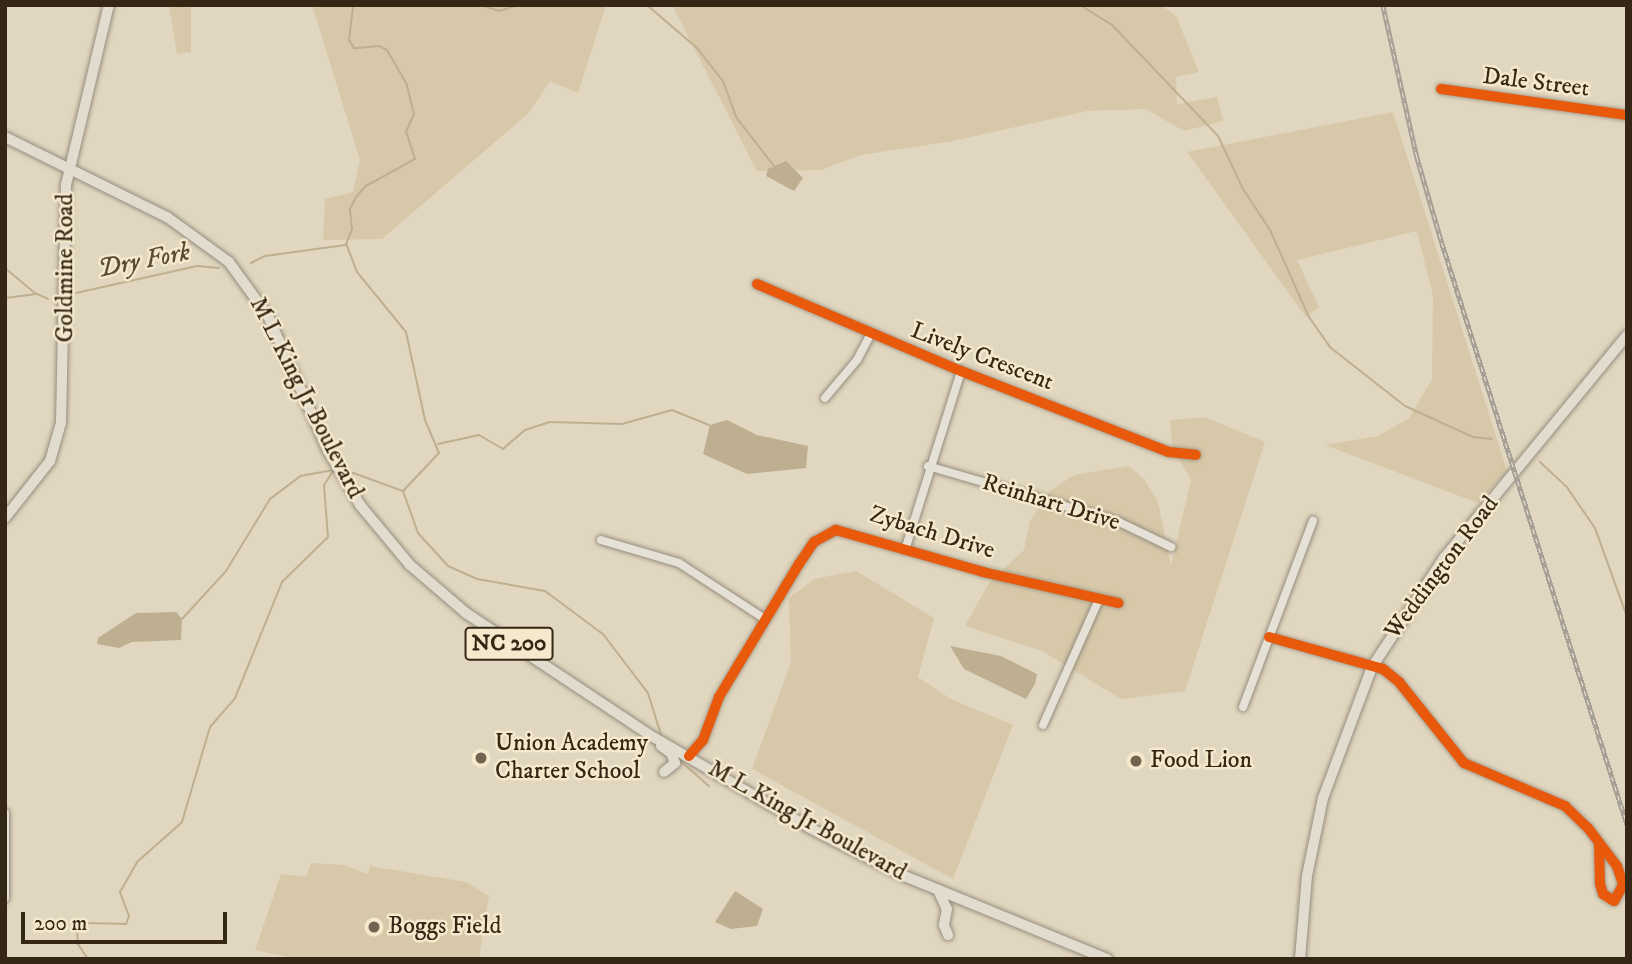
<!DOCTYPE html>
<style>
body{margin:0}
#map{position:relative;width:1632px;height:964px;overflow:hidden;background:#e1d6bf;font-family:"IM FELL DW Pica",serif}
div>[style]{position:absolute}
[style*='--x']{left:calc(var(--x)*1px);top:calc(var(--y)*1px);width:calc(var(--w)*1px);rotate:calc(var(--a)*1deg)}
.green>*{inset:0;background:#d7c8a9}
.water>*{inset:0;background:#beaf91}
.stream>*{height:2px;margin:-1px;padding:0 1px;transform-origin:1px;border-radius:1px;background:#beaf91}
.roads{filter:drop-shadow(0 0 2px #958d7e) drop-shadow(0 0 2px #958d7e)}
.minor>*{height:8px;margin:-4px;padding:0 4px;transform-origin:4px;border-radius:4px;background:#e6e1d6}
.major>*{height:10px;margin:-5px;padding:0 5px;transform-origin:5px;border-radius:5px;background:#e2dccf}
.rail>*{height:4.5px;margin-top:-2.25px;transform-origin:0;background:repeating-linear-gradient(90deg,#f4e8cd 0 5px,#a6a096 0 10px);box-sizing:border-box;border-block:2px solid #a6a096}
.cycleway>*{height:10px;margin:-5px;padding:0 5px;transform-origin:5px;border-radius:5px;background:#e8590c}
.dots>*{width:19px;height:19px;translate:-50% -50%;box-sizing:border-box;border:4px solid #f4e8cd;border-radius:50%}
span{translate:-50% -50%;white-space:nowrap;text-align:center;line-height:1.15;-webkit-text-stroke:5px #f4e8cd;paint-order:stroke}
.shield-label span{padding:2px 5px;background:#f4e8cd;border:2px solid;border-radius:5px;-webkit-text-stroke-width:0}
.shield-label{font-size:23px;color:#352715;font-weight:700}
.street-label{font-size:24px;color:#352715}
.poi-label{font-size:24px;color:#352715}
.left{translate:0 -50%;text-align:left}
.water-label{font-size:26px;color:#5a4b34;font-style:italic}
.frame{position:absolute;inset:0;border:7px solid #352715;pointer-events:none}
.scale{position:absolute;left:21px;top:912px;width:206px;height:32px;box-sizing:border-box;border:4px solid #352715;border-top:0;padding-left:9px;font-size:21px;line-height:24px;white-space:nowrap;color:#352715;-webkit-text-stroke:5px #f4e8cd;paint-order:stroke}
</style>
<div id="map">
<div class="green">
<div style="clip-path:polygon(169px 5px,191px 5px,191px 52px,177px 54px)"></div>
<div style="clip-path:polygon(312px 5px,606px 5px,578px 93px,550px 81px,529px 113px,382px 239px,323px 240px,325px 199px,353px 192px,360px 160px)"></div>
<div style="clip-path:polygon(672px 5px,1161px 5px,1176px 16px,1199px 72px,1176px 77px,1177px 104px,1217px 97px,1223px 121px,1184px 131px,1146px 109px,1087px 111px,953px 141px,861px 155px,821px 170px,757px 171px)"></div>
<div style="clip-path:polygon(1393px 112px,1507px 471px,1478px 503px,1325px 445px,1378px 436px,1409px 418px,1432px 379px,1433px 296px,1417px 231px,1297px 260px,1319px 307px,1306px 317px,1187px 152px)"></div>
<div style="clip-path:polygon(1204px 417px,1265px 442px,1185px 691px,1121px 699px,1042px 651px,965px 626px,989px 583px,1024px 550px,1030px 521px,1050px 491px,1074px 475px,1129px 466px,1144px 479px,1158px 502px,1171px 566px,1191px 480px,1172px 446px,1170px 420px)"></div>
<div style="clip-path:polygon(856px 571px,934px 618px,918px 677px,951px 699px,1013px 725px,953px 879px,752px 769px,791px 662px,789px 598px,814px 579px)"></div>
<div style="clip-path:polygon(311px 863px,344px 865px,368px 874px,370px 866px,466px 882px,489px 896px,479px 959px,299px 959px,255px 950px,281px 874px,306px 877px)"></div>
</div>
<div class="water">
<div style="clip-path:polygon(786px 161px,803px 178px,794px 191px,766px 176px,768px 169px)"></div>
<div style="clip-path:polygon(727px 420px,757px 435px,808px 446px,806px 468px,747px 474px,703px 454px,710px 425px)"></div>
<div style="clip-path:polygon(176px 612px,182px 619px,181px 640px,132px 642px,119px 648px,97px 644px,98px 638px,136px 613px)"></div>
<div style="clip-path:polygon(950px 646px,1001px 656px,1037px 674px,1035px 684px,1026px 699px,964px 669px)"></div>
<div style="clip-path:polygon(735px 891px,763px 909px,757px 926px,731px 929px,715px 922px)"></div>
</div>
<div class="stream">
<div style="--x:481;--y:5;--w:19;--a:18"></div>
<div style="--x:499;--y:11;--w:21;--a:-17"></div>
<div style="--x:647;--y:5;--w:66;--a:40.7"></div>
<div style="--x:697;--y:48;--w:42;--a:51.8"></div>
<div style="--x:723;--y:81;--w:38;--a:70"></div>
<div style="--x:736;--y:117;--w:62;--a:52.2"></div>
<div style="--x:1080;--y:5;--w:39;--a:32"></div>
<div style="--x:1113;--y:26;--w:152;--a:46.3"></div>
<div style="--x:1218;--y:136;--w:59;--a:64.7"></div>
<div style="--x:1243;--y:189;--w:49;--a:56.6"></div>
<div style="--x:1270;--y:230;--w:95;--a:65.9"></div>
<div style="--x:1309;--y:317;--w:38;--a:55"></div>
<div style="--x:1331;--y:348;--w:94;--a:38.1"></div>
<div style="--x:1405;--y:406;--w:75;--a:24.5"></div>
<div style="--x:1473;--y:437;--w:19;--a:6"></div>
<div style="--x:251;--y:263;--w:16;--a:-27"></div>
<div style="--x:265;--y:256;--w:81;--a:-7.8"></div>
<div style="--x:5;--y:268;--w:40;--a:40"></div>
<div style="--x:76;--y:293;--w:124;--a:-12.6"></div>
<div style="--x:197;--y:266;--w:22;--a:5"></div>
<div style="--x:5;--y:298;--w:32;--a:-7"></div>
<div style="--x:37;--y:294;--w:12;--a:24"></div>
<div style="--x:438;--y:444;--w:42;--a:-12.4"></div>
<div style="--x:479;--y:435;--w:28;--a:30"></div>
<div style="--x:503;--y:449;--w:29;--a:-41"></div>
<div style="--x:525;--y:430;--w:25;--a:-18"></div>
<div style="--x:549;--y:422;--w:73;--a:1.6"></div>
<div style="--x:622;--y:424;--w:52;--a:-15.6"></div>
<div style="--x:672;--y:410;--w:40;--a:22"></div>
<div style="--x:1540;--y:462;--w:35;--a:43"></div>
<div style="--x:1566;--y:486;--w:51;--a:55.4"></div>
<div style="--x:1595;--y:528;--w:95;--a:70.2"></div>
<div style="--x:345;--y:470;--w:62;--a:19.9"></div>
<div style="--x:403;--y:491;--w:52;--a:-46.5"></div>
<div style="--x:439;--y:453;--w:36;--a:-113"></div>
<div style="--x:425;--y:420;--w:90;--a:-102.2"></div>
<div style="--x:406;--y:332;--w:77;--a:-129.2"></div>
<div style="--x:357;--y:272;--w:30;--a:-111"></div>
<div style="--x:346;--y:244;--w:16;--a:-68"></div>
<div style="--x:352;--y:229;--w:20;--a:-96"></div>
<div style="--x:350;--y:209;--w:13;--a:-63"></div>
<div style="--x:356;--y:197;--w:15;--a:-48"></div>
<div style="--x:366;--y:186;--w:56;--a:-28.9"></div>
<div style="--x:415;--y:159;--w:28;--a:-108"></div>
<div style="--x:406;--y:132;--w:20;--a:-66"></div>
<div style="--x:414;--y:114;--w:32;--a:-104"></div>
<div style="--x:406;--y:83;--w:38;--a:-120"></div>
<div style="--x:387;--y:50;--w:9;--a:-153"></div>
<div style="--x:379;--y:46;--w:25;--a:175"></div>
<div style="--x:354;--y:48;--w:9;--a:-122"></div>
<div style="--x:349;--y:40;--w:35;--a:-83"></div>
<div style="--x:403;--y:491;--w:45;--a:70.3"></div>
<div style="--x:418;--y:533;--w:45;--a:47.7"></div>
<div style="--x:448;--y:566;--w:32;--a:24"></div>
<div style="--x:477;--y:579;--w:69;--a:10"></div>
<div style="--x:545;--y:591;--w:72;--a:36.6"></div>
<div style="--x:603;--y:634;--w:74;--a:52.7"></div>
<div style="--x:648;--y:693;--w:44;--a:72.8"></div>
<div style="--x:182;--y:619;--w:65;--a:-47.5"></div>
<div style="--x:226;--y:571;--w:84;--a:-58.6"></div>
<div style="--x:270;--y:499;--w:38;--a:-37"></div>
<div style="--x:300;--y:476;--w:34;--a:-10"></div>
<div style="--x:678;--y:759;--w:41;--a:41.1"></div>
<div style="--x:88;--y:959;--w:18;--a:-124"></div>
<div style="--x:78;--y:944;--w:15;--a:-94"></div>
<div style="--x:77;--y:929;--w:11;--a:-34"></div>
<div style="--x:86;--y:923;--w:40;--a:1.4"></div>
<div style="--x:126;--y:924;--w:9;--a:-69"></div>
<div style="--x:129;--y:916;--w:26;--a:-111"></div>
<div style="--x:120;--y:892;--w:34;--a:-60"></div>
<div style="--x:137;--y:862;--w:60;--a:-41.6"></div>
<div style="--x:182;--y:822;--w:99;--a:-73.6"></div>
<div style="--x:210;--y:727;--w:38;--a:-49"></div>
<div style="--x:235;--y:698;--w:125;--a:-67.9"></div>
<div style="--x:282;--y:582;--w:64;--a:-44.4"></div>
<div style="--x:328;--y:537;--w:52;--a:-94.4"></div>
<div style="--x:324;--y:485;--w:17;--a:-57"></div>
</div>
<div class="roads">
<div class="minor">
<div style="--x:1441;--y:89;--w:188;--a:8"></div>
<div style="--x:757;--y:284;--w:222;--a:23.1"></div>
<div style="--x:961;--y:371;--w:223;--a:21.3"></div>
<div style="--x:1169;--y:452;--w:27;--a:6"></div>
<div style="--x:825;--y:398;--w:50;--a:-49.9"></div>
<div style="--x:857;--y:360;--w:27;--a:-62"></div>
<div style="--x:928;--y:466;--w:199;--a:16.3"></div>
<div style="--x:1119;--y:522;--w:58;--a:25.7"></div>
<div style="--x:601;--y:540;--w:81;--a:16.4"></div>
<div style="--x:679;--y:563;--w:103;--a:33.1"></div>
<div style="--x:905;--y:550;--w:188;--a:-72.6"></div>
<div style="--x:1269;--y:637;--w:118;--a:15.7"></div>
<div style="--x:1383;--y:669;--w:21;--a:39"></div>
<div style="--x:1399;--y:682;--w:104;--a:51.3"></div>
<div style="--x:1464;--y:763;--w:110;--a:23.1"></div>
<div style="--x:1565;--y:806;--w:32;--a:44"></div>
<div style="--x:1588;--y:828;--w:48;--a:52.7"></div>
<div style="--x:1617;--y:866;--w:20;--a:72"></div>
<div style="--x:1623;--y:885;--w:18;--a:119"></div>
<div style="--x:1614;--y:901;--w:13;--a:-148"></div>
<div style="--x:1603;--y:894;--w:10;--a:-107"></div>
<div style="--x:1600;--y:884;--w:41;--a:-91.4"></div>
<div style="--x:1243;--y:707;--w:199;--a:-69.4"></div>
<div style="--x:1043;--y:725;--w:138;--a:-66"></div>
<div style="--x:689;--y:756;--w:21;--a:-49"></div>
<div style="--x:703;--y:740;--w:46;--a:-69.6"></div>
<div style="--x:719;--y:697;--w:155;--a:-59"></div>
<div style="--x:799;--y:564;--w:27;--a:-56"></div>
<div style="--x:814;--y:542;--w:25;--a:-29"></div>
<div style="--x:836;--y:530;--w:153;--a:15.9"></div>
<div style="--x:983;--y:572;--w:139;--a:12.9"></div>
<div style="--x:5;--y:813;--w:85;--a:90"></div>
</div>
<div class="major">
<div style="--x:5;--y:137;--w:181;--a:26.3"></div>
<div style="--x:167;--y:217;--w:77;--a:36"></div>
<div style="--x:229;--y:262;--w:67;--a:54.2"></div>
<div style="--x:268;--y:316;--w:148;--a:66"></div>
<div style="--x:328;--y:451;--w:63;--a:59.3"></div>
<div style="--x:360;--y:505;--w:78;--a:50.2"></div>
<div style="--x:410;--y:565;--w:74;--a:40.6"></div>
<div style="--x:466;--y:613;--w:219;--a:33.6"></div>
<div style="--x:648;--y:734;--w:187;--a:30.1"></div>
<div style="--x:810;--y:828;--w:103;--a:27.1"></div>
<div style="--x:902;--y:875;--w:222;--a:22.3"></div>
<div style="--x:5;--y:518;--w:73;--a:-51.7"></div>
<div style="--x:50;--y:461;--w:40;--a:-74"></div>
<div style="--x:61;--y:423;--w:238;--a:-88.8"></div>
<div style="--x:66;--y:185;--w:185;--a:-76.6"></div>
<div style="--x:661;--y:746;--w:12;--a:35"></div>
<div style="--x:671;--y:753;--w:11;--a:68"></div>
<div style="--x:675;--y:763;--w:14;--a:141"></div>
<div style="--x:938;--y:890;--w:21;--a:65"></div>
<div style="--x:947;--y:909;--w:16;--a:101"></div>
<div style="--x:944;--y:925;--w:11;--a:68"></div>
<div style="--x:1300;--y:959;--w:83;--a:-85.2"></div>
<div style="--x:1307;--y:876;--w:80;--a:-78.4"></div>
<div style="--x:1323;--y:798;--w:140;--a:-69.5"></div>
<div style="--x:1372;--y:667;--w:131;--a:-56.6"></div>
<div style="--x:1444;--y:558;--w:288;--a:-50.6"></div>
</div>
</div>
<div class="rail">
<div style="--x:1383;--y:5;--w:156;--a:77.4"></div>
<div style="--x:1417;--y:157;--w:90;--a:73.8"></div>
<div style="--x:1442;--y:243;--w:610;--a:72.34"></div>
</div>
<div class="cycleway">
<div style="--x:1441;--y:89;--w:188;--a:8"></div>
<div style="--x:757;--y:284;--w:222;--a:23.1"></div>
<div style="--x:961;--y:371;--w:223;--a:21.3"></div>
<div style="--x:1169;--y:452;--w:27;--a:6"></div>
<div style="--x:1269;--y:637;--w:118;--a:15.7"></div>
<div style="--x:1383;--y:669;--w:21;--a:39"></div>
<div style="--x:1399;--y:682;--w:104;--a:51.3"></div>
<div style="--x:1464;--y:763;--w:110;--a:23.1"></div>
<div style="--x:1565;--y:806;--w:32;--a:44"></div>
<div style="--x:1588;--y:828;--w:48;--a:52.7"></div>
<div style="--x:1617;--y:866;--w:20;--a:72"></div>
<div style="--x:1623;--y:885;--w:18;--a:119"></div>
<div style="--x:1614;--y:901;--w:13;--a:-148"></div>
<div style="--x:1603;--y:894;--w:10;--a:-107"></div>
<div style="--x:1600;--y:884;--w:41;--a:-91.4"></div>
<div style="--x:689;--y:756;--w:21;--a:-49"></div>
<div style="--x:703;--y:740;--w:46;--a:-69.6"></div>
<div style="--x:719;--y:697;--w:155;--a:-59"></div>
<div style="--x:799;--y:564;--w:27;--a:-56"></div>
<div style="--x:814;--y:542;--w:25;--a:-29"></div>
<div style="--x:836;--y:530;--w:153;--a:15.9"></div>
<div style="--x:983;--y:572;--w:139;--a:12.9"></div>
</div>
<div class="dots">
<div style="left:481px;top:758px;background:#716450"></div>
<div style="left:1136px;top:761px;background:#716450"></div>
<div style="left:374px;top:927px;background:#716450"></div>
</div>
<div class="shield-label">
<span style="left:509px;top:644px">NC 200</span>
</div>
<div class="street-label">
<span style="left:1536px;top:83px;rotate:7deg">Dale Street</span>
<span style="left:66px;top:268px;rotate:-90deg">Goldmine Road</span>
<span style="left:982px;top:357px;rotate:21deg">Lively Crescent</span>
<span style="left:306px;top:398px;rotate:63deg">M L King Jr Boulevard</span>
<span style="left:1051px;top:503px;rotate:17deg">Reinhart Drive</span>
<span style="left:932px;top:533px;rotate:17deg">Zybach Drive</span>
<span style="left:1442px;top:568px;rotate:-53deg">Weddington Road</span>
<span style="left:807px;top:821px;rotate:29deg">M L King Jr Boulevard</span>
</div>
<div class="poi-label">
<span class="left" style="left:495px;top:758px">Union Academy<br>Charter School</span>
<span class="left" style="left:1150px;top:761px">Food Lion</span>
<span class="left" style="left:388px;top:927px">Boggs Field</span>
</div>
<div class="water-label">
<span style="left:144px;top:261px;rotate:-11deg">Dry Fork</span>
</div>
<div class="frame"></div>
<div class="scale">200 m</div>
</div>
